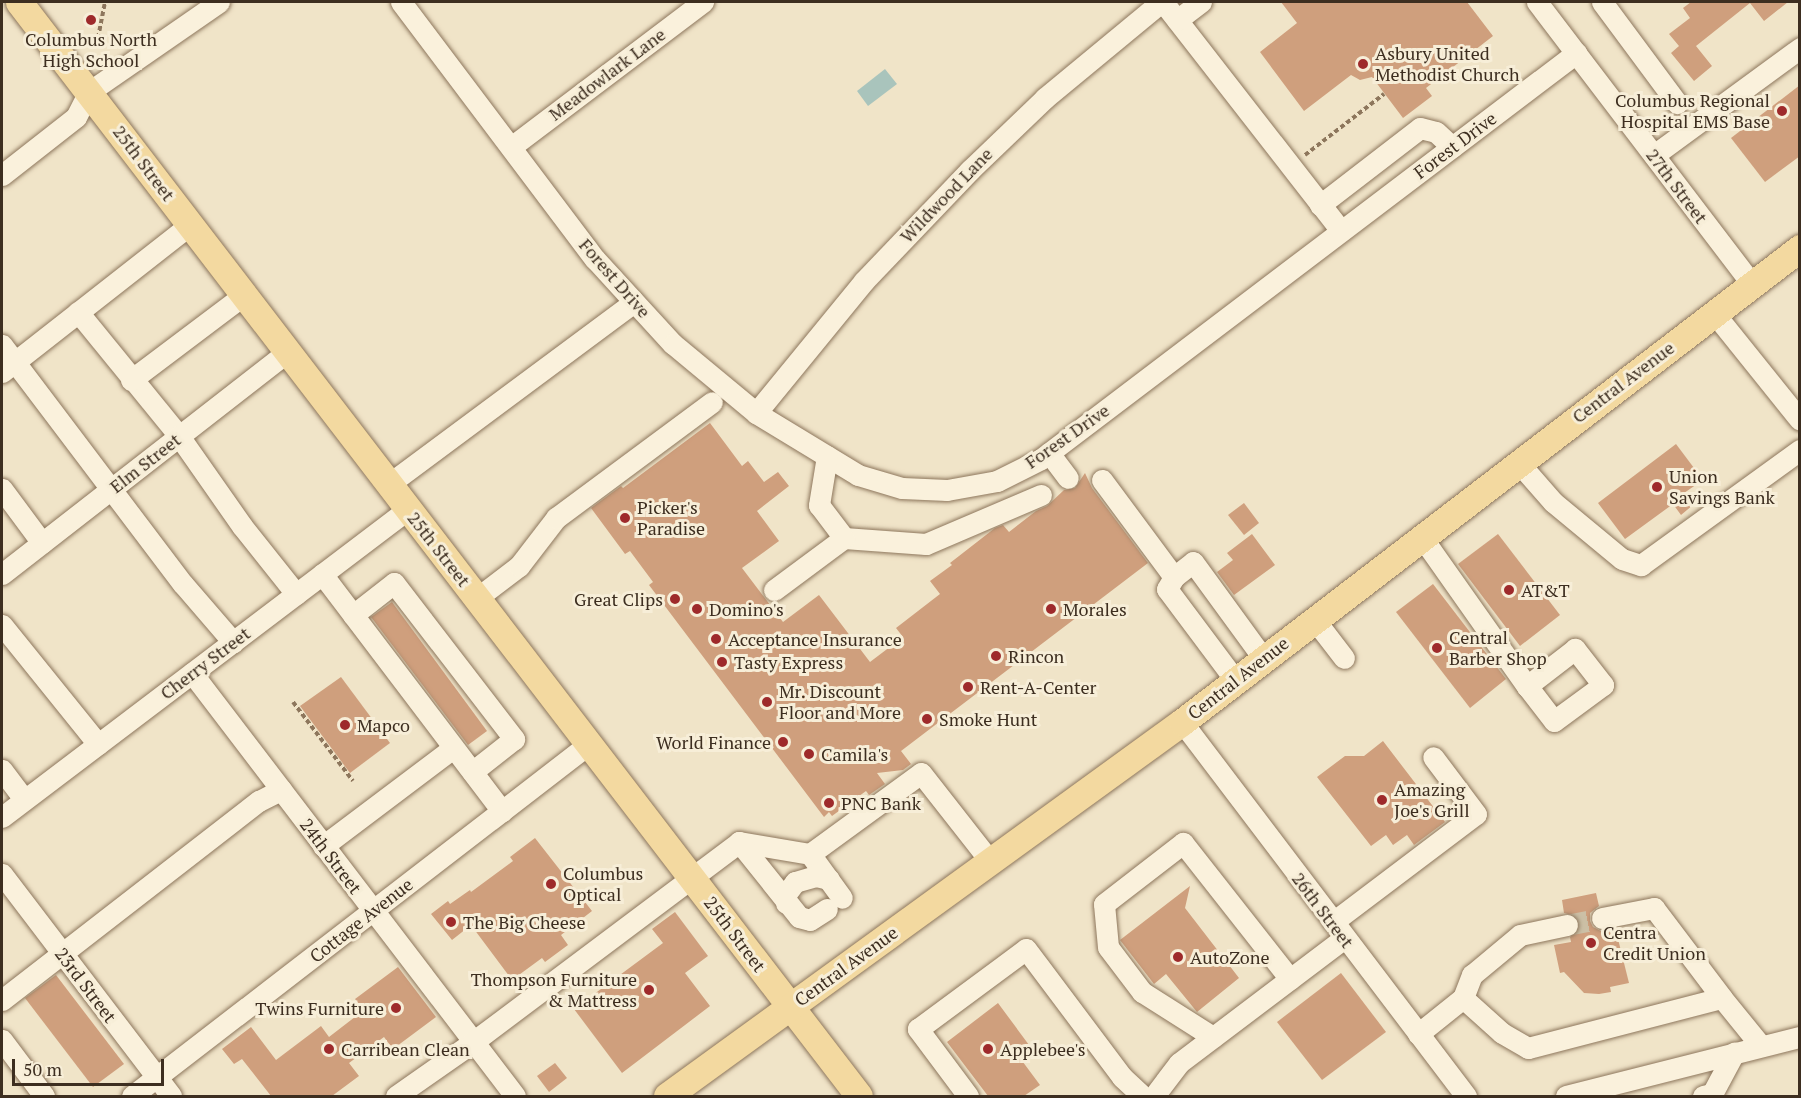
<!DOCTYPE html>
<style>
body{margin:0}
#map{position:relative;width:1801px;height:1098px;overflow:hidden;background:#f0e4c8;font-family:"PT Serif",serif}
div>[style]{position:absolute}
[style*='--x']{left:calc(var(--x)*1px);top:calc(var(--y)*1px);width:calc(var(--w)*1px);rotate:calc(var(--a)*1deg)}
.water>*{inset:0;background:#a9c4bc}
.building>*{inset:0;background:#cf9f7d}
.minor-tunnel>*{height:21px;margin-top:-10.5px;transform-origin:0;background:repeating-linear-gradient(90deg,#ccc0a6 0 21px,transparent 0 31px)}
.path>*{height:4px;margin-top:-2px;transform-origin:0;background:repeating-linear-gradient(90deg,#8d765c 0 4.5px,transparent 0 7.5px)}
.roads{filter:drop-shadow(0 0 2px #8d765c) drop-shadow(0 0 2px #8d765c)}
.minor>*{height:21px;margin:-10.5px;padding:0 10.5px;transform-origin:10.5px;border-radius:10.5px;background:#faf1dc}
.major>*{height:27px;margin:-13.5px;padding:0 13.5px;transform-origin:13.5px;border-radius:13.5px;background:#f3d9a0}
.dots>*{width:16px;height:16px;translate:-50% -50%;box-sizing:border-box;border:3px solid #f7eed8;border-radius:50%}
span{translate:-50% -50%;white-space:nowrap;text-align:center;line-height:1.15;-webkit-text-stroke:6px #f7eed8;paint-order:stroke}
.poi-label{font-size:18px;color:#3d2e20}
.left{translate:0 -50%;text-align:left}
.right{translate:-100% -50%;text-align:right}
.street-label{font-size:18px;color:#3d2e20}
.frame{position:absolute;inset:0;border:3px solid #3d2e20;pointer-events:none}
.scale{position:absolute;left:12px;top:1059px;width:152px;height:27px;box-sizing:border-box;border:3px solid #3d2e20;border-top:0;padding-left:8px;font-size:18px;line-height:21px;white-space:nowrap;color:#3d2e20;-webkit-text-stroke:4px #f7eed8;paint-order:stroke}
</style>
<div id="map">
<div class="water">
<div style="clip-path:polygon(885px 69px,897px 84px,868px 106px,857px 91px)"></div>
</div>
<div class="building">
<div style="clip-path:polygon(1281px 2px,1467px 2px,1493px 36px,1426px 88px,1432px 96px,1403px 118px,1372px 77px,1360px 80px,1351px 75px,1304px 111px,1260px 52px,1297px 23px)"></div>
<div style="clip-path:polygon(1691px 2px,1788px 2px,1764px 21px,1750px 3px,1696px 46px,1712px 66px,1694px 81px,1671px 53px,1679px 46px,1669px 34px,1690px 18px,1683px 8px)"></div>
<div style="clip-path:polygon(1800px 85px,1800px 156px,1765px 182px,1731px 138px)"></div>
<div style="clip-path:polygon(710px 423px,742px 466px,748px 461px,764px 482px,778px 472px,789px 486px,757px 511px,779px 541px,742px 568px,783px 622px,819px 595px,870px 662px,903px 637px,896px 628px,940px 594px,930px 581px,952px 565px,950px 563px,995px 528px,1003px 525px,1009px 532px,1036px 511px,1047px 506px,1064px 490px,1075px 488px,1085px 473px,1092px 488px,1148px 563px,901px 751px,911px 764px,903px 770px,877px 773px,885px 784px,869px 795px,866px 791px,832px 816px,829px 812px,824px 817px,649px 585px,653px 582px,630px 551px,625px 554px,591px 508px,621px 486px,623px 488px)"></div>
<div style="clip-path:polygon(1676px 444px,1703px 480px,1684px 493px,1693px 505px,1681px 515px,1673px 504px,1625px 539px,1598px 503px)"></div>
<div style="clip-path:polygon(1244px 503px,1259px 523px,1244px 535px,1228px 515px)"></div>
<div style="clip-path:polygon(1252px 534px,1275px 565px,1234px 595px,1217px 572px,1233px 560px,1227px 553px)"></div>
<div style="clip-path:polygon(1498px 534px,1560px 615px,1520px 646px,1458px 564px)"></div>
<div style="clip-path:polygon(1433px 584px,1506px 679px,1470px 708px,1396px 612px)"></div>
<div style="clip-path:polygon(392px 602px,487px 731px,468px 745px,371px 617px)"></div>
<div style="clip-path:polygon(341px 677px,390px 743px,350px 773px,300px 706px)"></div>
<div style="clip-path:polygon(1383px 741px,1445px 822px,1414px 845px,1407px 835px,1393px 845px,1386px 835px,1371px 846px,1317px 777px,1345px 756px,1364px 756px)"></div>
<div style="clip-path:polygon(535px 838px,592px 911px,561px 935px,568px 945px,545px 962px,542px 958px,512px 980px,471px 925px,452px 940px,431px 914px,448px 901px,450px 904px,470px 890px,471px 892px,513px 861px,510px 857px)"></div>
<div style="clip-path:polygon(1190px 886px,1185px 908px,1239px 978px,1197px 1012px,1166px 974px,1154px 984px,1120px 940px)"></div>
<div style="clip-path:polygon(1596px 893px,1599px 906px,1590px 913px,1590px 921px,1593px 927px,1605px 933px,1616px 931px,1629px 983px,1610px 987px,1611px 992px,1599px 994px,1584px 993px,1564px 972px,1560px 973px,1554px 945px,1571px 942px,1570px 937px,1579px 928px,1576px 916px,1564px 913px,1562px 900px)"></div>
<div style="clip-path:polygon(675px 912px,708px 956px,685px 973px,710px 1006px,622px 1073px,574px 1009px,663px 943px,652px 929px)"></div>
<div style="clip-path:polygon(398px 967px,436px 1017px,393px 1049px,384px 1037px,349px 1063px,359px 1076px,332px 1096px,271px 1096px,242px 1059px,234px 1064px,222px 1049px,251px 1027px,276px 1060px,321px 1026px,329px 1037px,364px 1010px,355px 999px)"></div>
<div style="clip-path:polygon(1341px 973px,1386px 1032px,1322px 1080px,1277px 1022px)"></div>
<div style="clip-path:polygon(56px 975px,124px 1064px,93px 1087px,25px 998px)"></div>
<div style="clip-path:polygon(998px 1003px,1029px 1045px,1017px 1054px,1040px 1085px,1024px 1096px,988px 1096px,947px 1042px)"></div>
<div style="clip-path:polygon(555px 1063px,567px 1078px,549px 1092px,537px 1076px)"></div>
</div>
<div class="minor-tunnel">
<div style="--x:1567;--y:925;--w:36;--a:-11"></div>
</div>
<div class="path">
<div style="--x:98;--y:38;--w:37;--a:-79"></div>
<div style="--x:1305;--y:155;--w:100;--a:-37.7"></div>
<div style="--x:293;--y:702;--w:99;--a:52.8"></div>
</div>
<div class="roads">
<div class="minor">
<div style="--x:401;--y:2;--w:322;--a:53"></div>
<div style="--x:595;--y:259;--w:115;--a:47.5"></div>
<div style="--x:673;--y:344;--w:108;--a:39.7"></div>
<div style="--x:756;--y:413;--w:119;--a:31.3"></div>
<div style="--x:858;--y:475;--w:46;--a:16.5"></div>
<div style="--x:902;--y:488;--w:45;--a:2.5"></div>
<div style="--x:947;--y:490;--w:51;--a:-10.2"></div>
<div style="--x:997;--y:481;--w:49;--a:-26.6"></div>
<div style="--x:1041;--y:459;--w:672;--a:-37.19"></div>
<div style="--x:1163;--y:2;--w:290;--a:52.1"></div>
<div style="--x:1537;--y:2;--w:355;--a:52.7"></div>
<div style="--x:1602;--y:2;--w:126;--a:53.4"></div>
<div style="--x:1177;--y:20;--w:30;--a:-37"></div>
<div style="--x:511;--y:147;--w:241;--a:-37.1"></div>
<div style="--x:1654;--y:155;--w:181;--a:-36.2"></div>
<div style="--x:2;--y:175;--w:94;--a:-38.1"></div>
<div style="--x:76;--y:117;--w:28;--a:-63"></div>
<div style="--x:89;--y:92;--w:158;--a:-34.7"></div>
<div style="--x:1320;--y:205;--w:126;--a:-37.6"></div>
<div style="--x:1420;--y:128;--w:16;--a:14"></div>
<div style="--x:1436;--y:132;--w:22;--a:43"></div>
<div style="--x:78;--y:312;--w:160;--a:50.8"></div>
<div style="--x:179;--y:436;--w:110;--a:55"></div>
<div style="--x:242;--y:526;--w:87;--a:51.5"></div>
<div style="--x:1714;--y:313;--w:137;--a:51.2"></div>
<div style="--x:2;--y:345;--w:300;--a:52.9"></div>
<div style="--x:183;--y:584;--w:77;--a:49.2"></div>
<div style="--x:2;--y:372;--w:240;--a:-38.1"></div>
<div style="--x:131;--y:380;--w:141;--a:-37"></div>
<div style="--x:756;--y:413;--w:171;--a:-50.7"></div>
<div style="--x:864;--y:281;--w:153;--a:-46.3"></div>
<div style="--x:970;--y:170;--w:104;--a:-43.8"></div>
<div style="--x:1045;--y:98;--w:151;--a:-39.6"></div>
<div style="--x:1049;--y:453;--w:31;--a:53"></div>
<div style="--x:827;--y:456;--w:50;--a:99.3"></div>
<div style="--x:819;--y:505;--w:41;--a:52.9"></div>
<div style="--x:844;--y:538;--w:82;--a:4.2"></div>
<div style="--x:926;--y:544;--w:125;--a:-23.1"></div>
<div style="--x:1518;--y:462;--w:53;--a:48.8"></div>
<div style="--x:1553;--y:502;--w:89;--a:39.6"></div>
<div style="--x:1622;--y:559;--w:20;--a:18"></div>
<div style="--x:1641;--y:565;--w:196;--a:-35.9"></div>
<div style="--x:1102;--y:480;--w:121;--a:53.4"></div>
<div style="--x:1174;--y:577;--w:14;--a:120"></div>
<div style="--x:1167;--y:589;--w:114;--a:53.2"></div>
<div style="--x:389;--y:484;--w:305;--a:-36.6"></div>
<div style="--x:2;--y:489;--w:67;--a:53.5"></div>
<div style="--x:1421;--y:536;--w:184;--a:54.8"></div>
<div style="--x:1527;--y:686;--w:44;--a:52.4"></div>
<div style="--x:1554;--y:721;--w:61;--a:-36.3"></div>
<div style="--x:1603;--y:685;--w:46;--a:-127.9"></div>
<div style="--x:1575;--y:649;--w:61;--a:142.4"></div>
<div style="--x:2;--y:574;--w:363;--a:-37.9"></div>
<div style="--x:322;--y:574;--w:298;--a:52.8"></div>
<div style="--x:1174;--y:577;--w:24;--a:-38"></div>
<div style="--x:1193;--y:562;--w:119;--a:53.9"></div>
<div style="--x:774;--y:590;--w:87;--a:-36.6"></div>
<div style="--x:477;--y:598;--w:53;--a:-37.3"></div>
<div style="--x:519;--y:566;--w:61;--a:-52.4"></div>
<div style="--x:556;--y:518;--w:194;--a:-36.6"></div>
<div style="--x:353;--y:615;--w:52;--a:-38"></div>
<div style="--x:394;--y:583;--w:197;--a:52.4"></div>
<div style="--x:514;--y:739;--w:53;--a:141.8"></div>
<div style="--x:1314;--y:619;--w:49;--a:52.4"></div>
<div style="--x:2;--y:625;--w:153;--a:51.1"></div>
<div style="--x:192;--y:673;--w:532;--a:52.63"></div>
<div style="--x:1182;--y:722;--w:470;--a:52.8"></div>
<div style="--x:2;--y:770;--w:36;--a:53"></div>
<div style="--x:2;--y:817;--w:510;--a:-37.18"></div>
<div style="--x:739;--y:842;--w:72;--a:9.6"></div>
<div style="--x:810;--y:854;--w:54;--a:54"></div>
<div style="--x:323;--y:846;--w:163;--a:-37"></div>
<div style="--x:810;--y:854;--w:137;--a:-36.1"></div>
<div style="--x:921;--y:773;--w:112;--a:51.9"></div>
<div style="--x:2;--y:874;--w:279;--a:52.7"></div>
<div style="--x:786;--y:903;--w:9;--a:-90"></div>
<div style="--x:786;--y:894;--w:15;--a:-53"></div>
<div style="--x:795;--y:882;--w:22;--a:-16"></div>
<div style="--x:816;--y:876;--w:13;--a:13"></div>
<div style="--x:1602;--y:918;--w:53;--a:-10.9"></div>
<div style="--x:1654;--y:908;--w:113;--a:52.9"></div>
<div style="--x:1333;--y:922;--w:179;--a:-37.1"></div>
<div style="--x:1476;--y:814;--w:71;--a:-127"></div>
<div style="--x:1463;--y:998;--w:25;--a:-69"></div>
<div style="--x:1472;--y:975;--w:62;--a:-39.8"></div>
<div style="--x:1520;--y:935;--w:48;--a:-12"></div>
<div style="--x:2;--y:1000;--w:325;--a:-37.8"></div>
<div style="--x:259;--y:801;--w:25;--a:-27"></div>
<div style="--x:1418;--y:1034;--w:58;--a:-38.7"></div>
<div style="--x:1463;--y:998;--w:52;--a:41.9"></div>
<div style="--x:1502;--y:1033;--w:30;--a:30"></div>
<div style="--x:1528;--y:1048;--w:200;--a:-14.5"></div>
<div style="--x:1722;--y:998;--w:62;--a:50.9"></div>
<div style="--x:1213;--y:1037;--w:84;--a:-147.6"></div>
<div style="--x:1142;--y:992;--w:56;--a:-127.1"></div>
<div style="--x:1108;--y:947;--w:43;--a:-95.3"></div>
<div style="--x:1104;--y:904;--w:100;--a:-37.7"></div>
<div style="--x:1183;--y:843;--w:173;--a:51.8"></div>
<div style="--x:2;--y:1040;--w:70;--a:53.1"></div>
<div style="--x:132;--y:1096;--w:578;--a:-37.62"></div>
<div style="--x:396;--y:1096;--w:94;--a:-35"></div>
<div style="--x:473;--y:1042;--w:333;--a:-36.9"></div>
<div style="--x:739;--y:842;--w:96;--a:51.3"></div>
<div style="--x:799;--y:917;--w:11;--a:15"></div>
<div style="--x:810;--y:920;--w:20;--a:-33"></div>
<div style="--x:968;--y:1096;--w:84;--a:-126.7"></div>
<div style="--x:918;--y:1029;--w:134;--a:-36.5"></div>
<div style="--x:1026;--y:949;--w:160;--a:53.1"></div>
<div style="--x:1122;--y:1077;--w:25;--a:43"></div>
<div style="--x:1154;--y:1096;--w:41;--a:-52.9"></div>
<div style="--x:1179;--y:1063;--w:207;--a:-37.1"></div>
<div style="--x:1566;--y:1096;--w:241;--a:-14.2"></div>
<div style="--x:1703;--y:1096;--w:9;--a:-13"></div>
<div style="--x:1712;--y:1094;--w:47;--a:-61.8"></div>
</div>
<div class="major">
<div style="--x:19;--y:2;--w:1379;--a:52.48"></div>
<div style="--x:667;--y:1096;--w:636;--a:-35.99"></div>
<div style="--x:1182;--y:722;--w:779;--a:-37.49"></div>
</div>
</div>
<div class="dots">
<div style="left:91px;top:20px;background:#9e2a2b"></div>
<div style="left:1363px;top:64px;background:#9e2a2b"></div>
<div style="left:1782px;top:111px;background:#9e2a2b"></div>
<div style="left:1657px;top:487px;background:#9e2a2b"></div>
<div style="left:625px;top:518px;background:#9e2a2b"></div>
<div style="left:1509px;top:590px;background:#9e2a2b"></div>
<div style="left:675px;top:599px;background:#9e2a2b"></div>
<div style="left:697px;top:609px;background:#9e2a2b"></div>
<div style="left:1051px;top:609px;background:#9e2a2b"></div>
<div style="left:716px;top:639px;background:#9e2a2b"></div>
<div style="left:1437px;top:648px;background:#9e2a2b"></div>
<div style="left:996px;top:656px;background:#9e2a2b"></div>
<div style="left:722px;top:662px;background:#9e2a2b"></div>
<div style="left:968px;top:687px;background:#9e2a2b"></div>
<div style="left:767px;top:702px;background:#9e2a2b"></div>
<div style="left:927px;top:719px;background:#9e2a2b"></div>
<div style="left:345px;top:725px;background:#9e2a2b"></div>
<div style="left:783px;top:742px;background:#9e2a2b"></div>
<div style="left:809px;top:754px;background:#9e2a2b"></div>
<div style="left:1382px;top:800px;background:#9e2a2b"></div>
<div style="left:829px;top:803px;background:#9e2a2b"></div>
<div style="left:551px;top:884px;background:#9e2a2b"></div>
<div style="left:451px;top:922px;background:#9e2a2b"></div>
<div style="left:1591px;top:943px;background:#9e2a2b"></div>
<div style="left:1178px;top:957px;background:#9e2a2b"></div>
<div style="left:649px;top:990px;background:#9e2a2b"></div>
<div style="left:396px;top:1008px;background:#9e2a2b"></div>
<div style="left:329px;top:1049px;background:#9e2a2b"></div>
<div style="left:988px;top:1049px;background:#9e2a2b"></div>
</div>
<div class="poi-label">
<span style="left:91px;top:50px">Columbus North<br>High School</span>
<span class="left" style="left:1375px;top:64px">Asbury United<br>Methodist Church</span>
<span class="right" style="left:1770px;top:111px">Columbus Regional<br>Hospital EMS Base</span>
<span class="left" style="left:1669px;top:487px">Union<br>Savings Bank</span>
<span class="left" style="left:637px;top:518px">Picker's<br>Paradise</span>
<span class="left" style="left:1521px;top:590px">AT&amp;T</span>
<span class="right" style="left:663px;top:599px">Great Clips</span>
<span class="left" style="left:709px;top:609px">Domino's</span>
<span class="left" style="left:1063px;top:609px">Morales</span>
<span class="left" style="left:1449px;top:648px">Central<br>Barber Shop</span>
<span class="left" style="left:728px;top:639px">Acceptance Insurance</span>
<span class="left" style="left:1008px;top:656px">Rincon</span>
<span class="left" style="left:734px;top:662px">Tasty Express</span>
<span class="left" style="left:980px;top:687px">Rent-A-Center</span>
<span class="left" style="left:779px;top:702px">Mr. Discount<br>Floor and More</span>
<span class="left" style="left:939px;top:719px">Smoke Hunt</span>
<span class="left" style="left:357px;top:725px">Mapco</span>
<span class="right" style="left:771px;top:742px">World Finance</span>
<span class="left" style="left:821px;top:754px">Camila's</span>
<span class="left" style="left:1394px;top:800px">Amazing<br>Joe's Grill</span>
<span class="left" style="left:841px;top:803px">PNC Bank</span>
<span class="left" style="left:563px;top:884px">Columbus<br>Optical</span>
<span class="left" style="left:463px;top:922px">The Big Cheese</span>
<span class="left" style="left:1603px;top:943px">Centra<br>Credit Union</span>
<span class="left" style="left:1190px;top:957px">AutoZone</span>
<span class="right" style="left:637px;top:990px">Thompson Furniture<br>&amp; Mattress</span>
<span class="right" style="left:384px;top:1008px">Twins Furniture</span>
<span class="left" style="left:341px;top:1049px">Carribean Clean</span>
<span class="left" style="left:1000px;top:1049px">Applebee's</span>
</div>
<div class="street-label">
<span style="left:607px;top:74px;rotate:-37deg">Meadowlark Lane</span>
<span style="left:1455px;top:145px;rotate:-37deg">Forest Drive</span>
<span style="left:144px;top:163px;rotate:53deg">25th Street</span>
<span style="left:1677px;top:186px;rotate:53deg">27th Street</span>
<span style="left:946px;top:195px;rotate:-46deg">Wildwood Lane</span>
<span style="left:615px;top:278px;rotate:49deg">Forest Drive</span>
<span style="left:1623px;top:382px;rotate:-37deg">Central Avenue</span>
<span style="left:1067px;top:436px;rotate:-35deg">Forest Drive</span>
<span style="left:145px;top:463px;rotate:-38deg">Elm Street</span>
<span style="left:439px;top:549px;rotate:52deg">25th Street</span>
<span style="left:205px;top:663px;rotate:-37deg">Cherry Street</span>
<span style="left:1238px;top:678px;rotate:-38deg">Central Avenue</span>
<span style="left:331px;top:856px;rotate:53deg">24th Street</span>
<span style="left:1323px;top:910px;rotate:53deg">26th Street</span>
<span style="left:361px;top:920px;rotate:-38deg">Cottage Avenue</span>
<span style="left:735px;top:934px;rotate:53deg">25th Street</span>
<span style="left:846px;top:966px;rotate:-36deg">Central Avenue</span>
<span style="left:86px;top:985px;rotate:53deg">23rd Street</span>
</div>
<div class="frame"></div>
<div class="scale">50 m</div>
</div>
